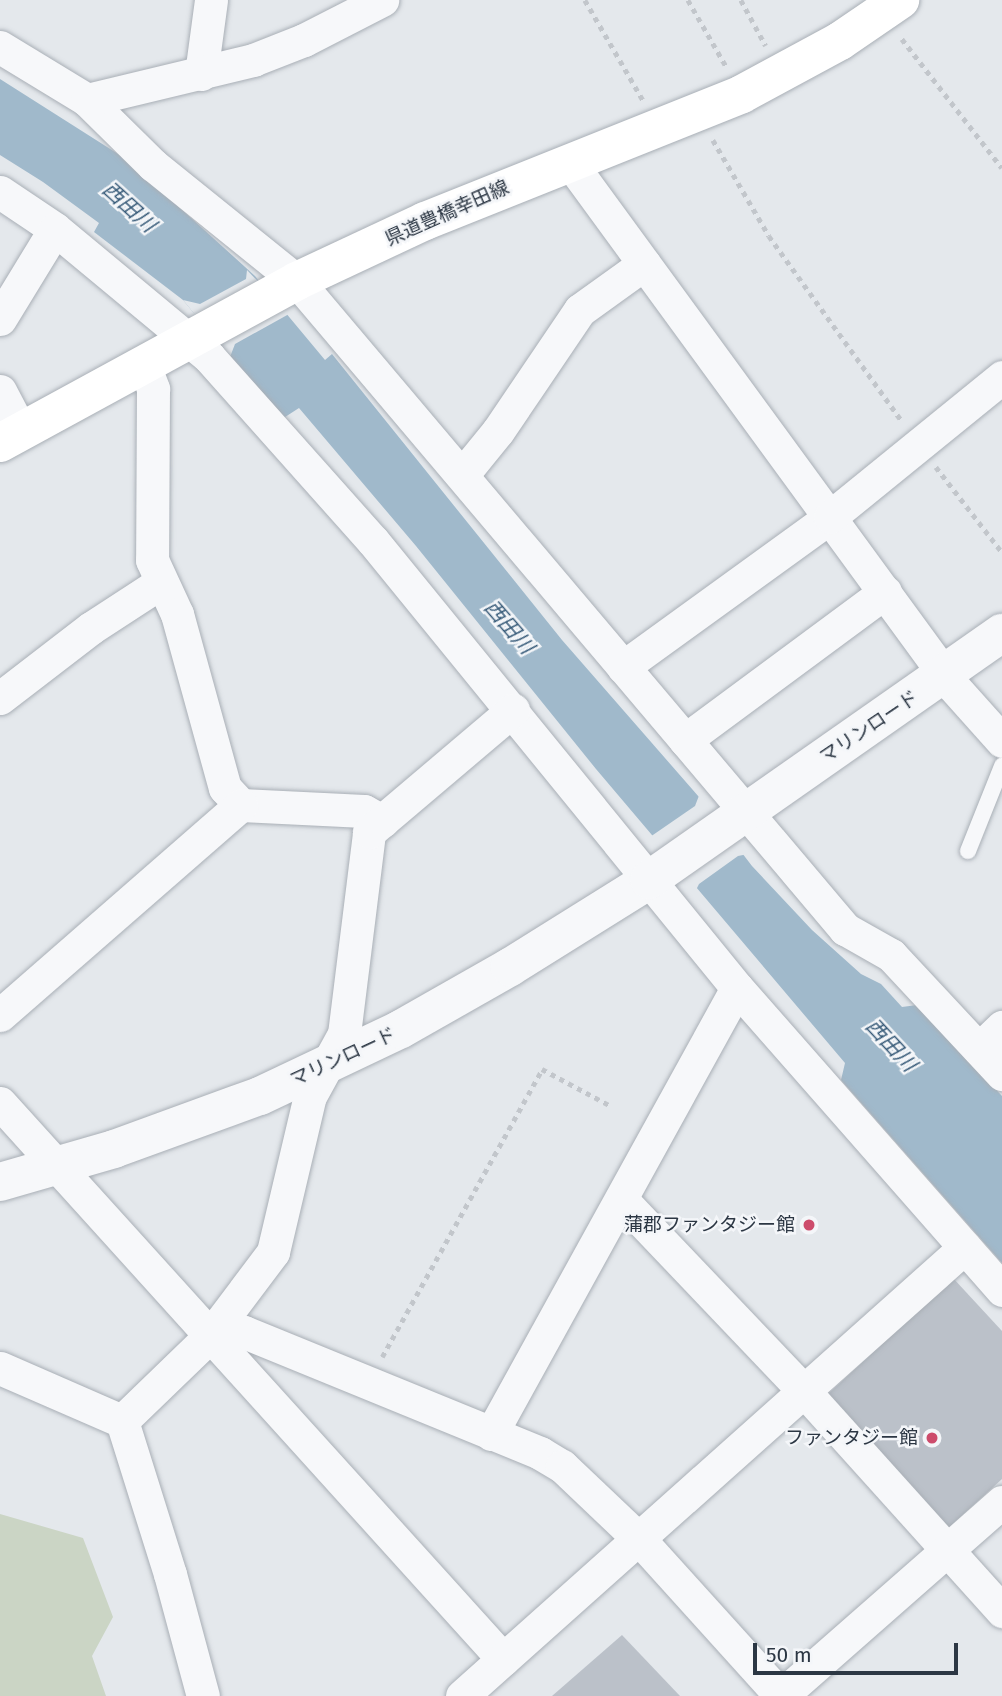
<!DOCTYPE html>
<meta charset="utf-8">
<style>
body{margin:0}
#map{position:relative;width:1002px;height:1696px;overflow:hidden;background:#e4e8ec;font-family:"Fira Sans","Noto Sans JP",sans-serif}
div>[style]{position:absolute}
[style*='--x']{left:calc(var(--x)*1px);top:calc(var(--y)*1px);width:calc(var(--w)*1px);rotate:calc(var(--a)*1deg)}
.green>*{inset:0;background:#cbd5c5}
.water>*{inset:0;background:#a0b9cb}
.pier>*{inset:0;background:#e4e8ec}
.building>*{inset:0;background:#bbc1c9}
.path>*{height:4.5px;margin-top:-2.25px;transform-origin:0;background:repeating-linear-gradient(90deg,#c2c6cb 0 5px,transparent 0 10px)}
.roads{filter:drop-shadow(0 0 2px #a9afb6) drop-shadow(0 0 2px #a9afb6)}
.service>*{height:16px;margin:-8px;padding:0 8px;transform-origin:8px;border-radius:8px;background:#f7f8fa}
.minor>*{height:33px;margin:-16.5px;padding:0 16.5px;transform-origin:16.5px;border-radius:16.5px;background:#f7f8fa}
.tertiary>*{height:38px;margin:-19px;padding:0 19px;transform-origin:19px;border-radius:19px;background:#f7f8fa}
.secondary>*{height:38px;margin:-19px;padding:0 19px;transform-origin:19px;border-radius:19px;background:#fff}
.dots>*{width:19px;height:19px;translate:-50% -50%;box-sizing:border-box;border:4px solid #f4f6f9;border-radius:50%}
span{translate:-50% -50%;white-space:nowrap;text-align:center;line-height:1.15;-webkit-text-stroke:5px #f4f6f9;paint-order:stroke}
.street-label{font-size:19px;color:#2c3744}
.poi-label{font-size:19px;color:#2c3744}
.right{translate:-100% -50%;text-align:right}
.water-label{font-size:21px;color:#365a78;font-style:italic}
.scale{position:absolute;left:753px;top:1643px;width:205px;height:32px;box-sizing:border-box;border:4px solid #2c3744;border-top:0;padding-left:9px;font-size:21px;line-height:24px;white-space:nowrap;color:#2c3744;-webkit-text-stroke:5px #f4f6f9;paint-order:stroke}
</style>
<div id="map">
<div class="green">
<div style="clip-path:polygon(0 1514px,83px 1538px,113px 1617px,92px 1656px,106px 1696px,0 1696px)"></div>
</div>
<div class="water">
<div style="clip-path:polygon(0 79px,126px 159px,255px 276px,325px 360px,332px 354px,562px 640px,699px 797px,752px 866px,812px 930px,861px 974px,881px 984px,902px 1007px,917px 1005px,1002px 1096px,1002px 1263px,841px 1080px,845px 1063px,596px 769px,416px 546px,299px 408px,282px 419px,183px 300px,94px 232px,99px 223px,43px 182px,0 155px)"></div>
</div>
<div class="pier">
<div style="clip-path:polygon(247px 270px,289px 314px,235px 344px,230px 357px,183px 300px,200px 304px,246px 279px)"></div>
<div style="clip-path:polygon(700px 793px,748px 854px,738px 856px,699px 884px,695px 892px,650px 837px,695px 806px)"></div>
</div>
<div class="building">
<div style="clip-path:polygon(953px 1278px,1002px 1331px,1002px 1479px,945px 1531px,825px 1397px)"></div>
<div style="clip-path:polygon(622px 1635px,680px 1696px,552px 1696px)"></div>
</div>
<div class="path">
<div style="--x:585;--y:0;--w:116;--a:59.9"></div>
<div style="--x:688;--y:0;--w:76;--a:60.1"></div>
<div style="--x:741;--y:0;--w:52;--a:61.5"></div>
<div style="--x:902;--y:39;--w:163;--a:52.2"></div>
<div style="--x:713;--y:140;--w:111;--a:59.7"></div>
<div style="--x:769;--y:236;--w:226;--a:54.3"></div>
<div style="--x:936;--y:467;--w:108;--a:52.2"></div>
<div style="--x:382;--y:1357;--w:329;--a:-60.9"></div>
<div style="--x:542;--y:1069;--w:78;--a:28.2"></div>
</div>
<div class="roads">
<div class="service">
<div style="--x:968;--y:851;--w:92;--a:-68.2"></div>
</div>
<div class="minor">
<div style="--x:0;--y:47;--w:102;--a:31.3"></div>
<div style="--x:87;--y:100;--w:93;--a:44.6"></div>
<div style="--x:153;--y:165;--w:185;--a:38.9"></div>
<div style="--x:297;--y:281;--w:849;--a:49.78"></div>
<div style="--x:845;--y:929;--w:53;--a:29.5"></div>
<div style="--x:891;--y:955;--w:163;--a:47"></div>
<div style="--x:201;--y:74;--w:75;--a:-82.3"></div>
<div style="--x:87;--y:100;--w:171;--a:-13.5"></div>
<div style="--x:253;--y:60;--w:55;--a:-21.4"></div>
<div style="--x:304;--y:40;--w:88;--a:-27.1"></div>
<div style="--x:569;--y:161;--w:649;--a:53.84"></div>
<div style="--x:952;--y:685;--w:75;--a:48.2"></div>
<div style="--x:0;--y:192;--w:66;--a:33.9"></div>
<div style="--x:55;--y:229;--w:200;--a:39.7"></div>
<div style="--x:209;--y:357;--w:246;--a:48.3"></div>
<div style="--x:373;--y:541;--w:576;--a:50.84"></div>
<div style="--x:737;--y:988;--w:402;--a:48.7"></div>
<div style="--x:0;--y:319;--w:105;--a:-58.6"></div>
<div style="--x:144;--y:365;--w:26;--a:69"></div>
<div style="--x:153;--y:389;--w:171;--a:90.3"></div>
<div style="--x:152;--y:560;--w:60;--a:65.2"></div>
<div style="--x:177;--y:614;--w:180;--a:74.6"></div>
<div style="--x:225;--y:788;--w:23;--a:47"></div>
<div style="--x:241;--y:805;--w:123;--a:2.8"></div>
<div style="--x:364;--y:811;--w:21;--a:29"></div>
<div style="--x:0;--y:391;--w:45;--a:62.3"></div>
<div style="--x:463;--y:474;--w:55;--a:-50.9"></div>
<div style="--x:498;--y:431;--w:146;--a:-55.9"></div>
<div style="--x:580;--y:310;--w:79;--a:-35.7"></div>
<div style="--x:623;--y:667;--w:256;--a:-35.9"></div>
<div style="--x:830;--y:517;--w:222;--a:-39.1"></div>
<div style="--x:0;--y:698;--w:115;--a:-37.6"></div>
<div style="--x:91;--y:628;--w:82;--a:-33.1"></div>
<div style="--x:685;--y:740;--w:249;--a:-36.5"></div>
<div style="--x:0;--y:1015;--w:320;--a:-41.1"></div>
<div style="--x:979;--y:1049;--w:32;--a:-44"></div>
<div style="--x:0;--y:1103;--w:750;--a:47.87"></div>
<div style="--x:622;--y:1200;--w:265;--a:46.4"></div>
<div style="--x:805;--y:1392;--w:295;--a:48"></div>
<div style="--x:210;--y:1336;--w:34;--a:-7"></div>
<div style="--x:244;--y:1332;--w:320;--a:22.2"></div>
<div style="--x:540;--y:1453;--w:26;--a:31"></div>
<div style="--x:562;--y:1466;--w:108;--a:43.5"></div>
<div style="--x:640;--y:1540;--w:210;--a:47.9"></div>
<div style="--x:0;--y:1368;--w:133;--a:23.5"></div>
<div style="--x:122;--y:1421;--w:122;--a:-44"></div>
<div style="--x:210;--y:1336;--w:105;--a:-53.1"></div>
<div style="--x:273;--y:1252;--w:160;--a:-76.7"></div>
<div style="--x:310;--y:1096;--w:71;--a:-61.3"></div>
<div style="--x:344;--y:1034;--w:204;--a:-82.9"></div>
<div style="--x:369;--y:832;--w:189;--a:-40.3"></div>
<div style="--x:122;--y:1421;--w:160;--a:72.6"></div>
<div style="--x:170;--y:1574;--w:126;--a:74.9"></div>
<div style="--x:491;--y:1434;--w:509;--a:-61.12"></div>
<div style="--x:462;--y:1696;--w:674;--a:-41.75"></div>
<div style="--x:781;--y:1696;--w:294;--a:-41.3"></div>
</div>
<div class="tertiary">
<div style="--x:0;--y:1182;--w:119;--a:-16.1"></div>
<div style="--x:114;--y:1149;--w:155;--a:-20"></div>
<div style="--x:260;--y:1096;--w:156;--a:-25.4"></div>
<div style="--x:401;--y:1029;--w:125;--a:-29.6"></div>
<div style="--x:510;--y:967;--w:164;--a:-32"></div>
<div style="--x:649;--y:880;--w:431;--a:-35"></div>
</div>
<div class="secondary">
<div style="--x:0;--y:443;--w:338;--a:-28.6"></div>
<div style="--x:297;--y:281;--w:141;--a:-25.1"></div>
<div style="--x:425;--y:221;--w:341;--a:-21.8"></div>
<div style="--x:742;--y:94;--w:111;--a:-28.4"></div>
<div style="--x:840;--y:41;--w:73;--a:-34.3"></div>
</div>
</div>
<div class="dots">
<div style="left:809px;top:1225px;background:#cd4c6c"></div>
<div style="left:932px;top:1438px;background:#cd4c6c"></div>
</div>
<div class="street-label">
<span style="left:447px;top:213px;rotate:-24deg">県道豊橋幸田線</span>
<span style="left:869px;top:727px;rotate:-34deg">マリンロード</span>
<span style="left:343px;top:1057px;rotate:-25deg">マリンロード</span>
</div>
<div class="poi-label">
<span class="right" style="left:795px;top:1225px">蒲郡ファンタジー館</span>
<span class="right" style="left:918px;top:1438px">ファンタジー館</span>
</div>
<div class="water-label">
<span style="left:129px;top:207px;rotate:42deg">西田川</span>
<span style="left:509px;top:627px;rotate:49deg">西田川</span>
<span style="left:891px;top:1045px;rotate:47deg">西田川</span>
</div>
<div class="scale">50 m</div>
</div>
